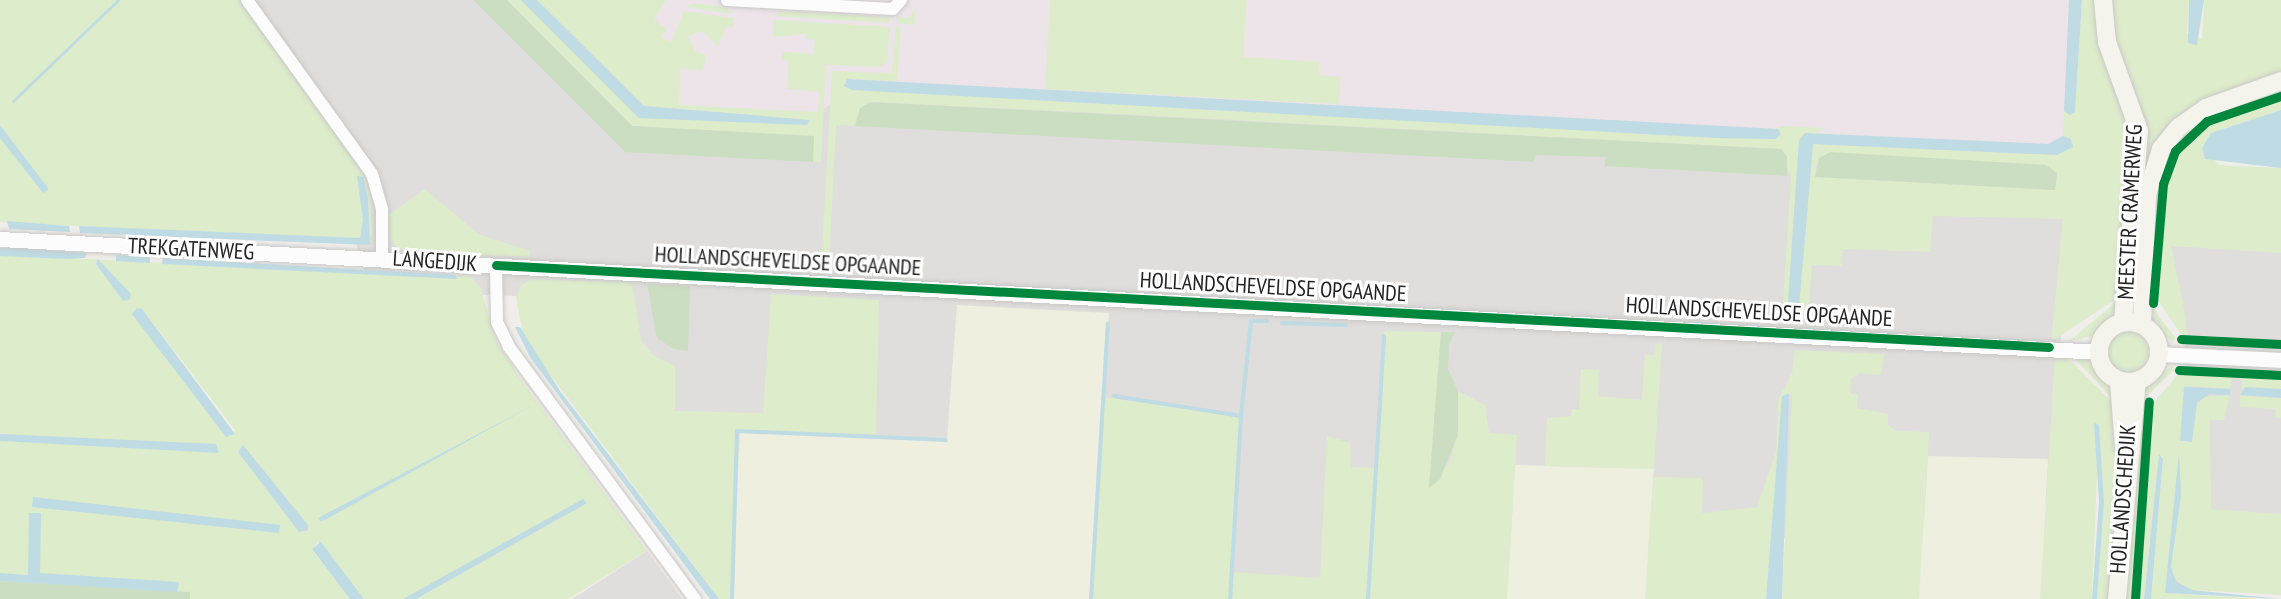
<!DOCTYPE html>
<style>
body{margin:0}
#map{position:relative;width:2281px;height:599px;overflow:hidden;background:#f0eeeb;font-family:"PT Sans Narrow",sans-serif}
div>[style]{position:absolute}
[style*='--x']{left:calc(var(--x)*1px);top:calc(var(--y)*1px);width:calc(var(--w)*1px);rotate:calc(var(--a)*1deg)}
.residential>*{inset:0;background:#dfdedc}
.industrial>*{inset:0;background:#ede4e9}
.farmland>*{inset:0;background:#efefdf}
.grass>*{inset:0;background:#ddeccb}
.round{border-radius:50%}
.forest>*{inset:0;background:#cbdec1}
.water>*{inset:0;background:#bfdbe3}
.stream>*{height:4px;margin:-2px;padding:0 2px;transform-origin:2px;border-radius:2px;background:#bfdbe3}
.roads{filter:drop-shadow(0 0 2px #c9c8c7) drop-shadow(0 0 2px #c9c8c7)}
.minor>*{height:12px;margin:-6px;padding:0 6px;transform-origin:6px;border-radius:6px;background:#fdfcfc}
.tertiary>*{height:15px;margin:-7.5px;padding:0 7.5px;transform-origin:7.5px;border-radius:7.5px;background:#fdfcfc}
.secondary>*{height:18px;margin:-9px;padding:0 9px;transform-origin:9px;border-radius:9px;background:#f4f4ed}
.secondary>.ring{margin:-9px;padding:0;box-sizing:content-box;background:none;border:18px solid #f4f4ed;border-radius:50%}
.cycleway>*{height:9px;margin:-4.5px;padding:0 4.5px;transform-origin:4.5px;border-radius:4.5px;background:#00873e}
span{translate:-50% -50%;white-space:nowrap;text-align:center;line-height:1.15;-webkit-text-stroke:6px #fff;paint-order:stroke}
.street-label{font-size:22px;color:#222}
</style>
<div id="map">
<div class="residential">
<div style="clip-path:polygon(219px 0,531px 0,855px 85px,2068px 149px,2055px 502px,1332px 598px,646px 432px,549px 297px,370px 291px,335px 170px)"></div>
<div style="clip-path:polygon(2173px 195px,2281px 199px,2281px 578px,2189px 573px,2184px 326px,2169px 264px)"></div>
<div style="clip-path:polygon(647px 551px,682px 599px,572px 599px)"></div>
</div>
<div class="industrial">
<div style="clip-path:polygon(531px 0,2076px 0,2068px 149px,855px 85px,807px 122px,645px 113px)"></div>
</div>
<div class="farmland">
<div style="clip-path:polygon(957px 305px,1109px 313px,1091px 599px,732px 599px,740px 432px,947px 438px)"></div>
<div style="clip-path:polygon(1928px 456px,2048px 459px,2040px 599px,1919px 599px)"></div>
<div style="clip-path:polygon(1515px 465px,1654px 469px,1645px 599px,1507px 599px)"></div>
</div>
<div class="grass">
<div style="clip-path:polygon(0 0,240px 0,361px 169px,369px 191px,372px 235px,367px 241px,0 222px)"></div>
<div style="clip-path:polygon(507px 0,521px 0,639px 118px,810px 121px,644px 106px,537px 0,666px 0,654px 19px,666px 29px,662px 38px,671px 42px,684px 11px,733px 18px,734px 27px,726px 27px,718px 47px,702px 31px,688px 36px,695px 51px,706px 55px,703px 70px,680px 69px,679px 105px,818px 112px,819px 92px,787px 89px,789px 61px,782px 60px,783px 52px,814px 54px,815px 40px,805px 39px,805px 34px,773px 37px,773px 20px,890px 27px,887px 62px,880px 67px,826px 65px,821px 162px,813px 162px,814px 137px,632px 126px)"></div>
<div style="clip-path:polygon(1050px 0,1247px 0,1243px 57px,1319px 62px,1319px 75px,1340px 77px,1339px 104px,1045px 89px)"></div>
<div style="clip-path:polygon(evenodd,2082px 0,2099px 0,2132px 123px,2117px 298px,2051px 342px,2063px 219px,1933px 216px,1930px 252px,1843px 249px,1841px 266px,1812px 265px,1808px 318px,1798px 318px,1813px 144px,2057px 155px,2072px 141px,2063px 136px,2064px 111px,2075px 112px,2082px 0,1816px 165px,2057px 173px,2056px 184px,2055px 190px,1816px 177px,1816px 165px)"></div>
<div style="clip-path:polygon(2108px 0,2189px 0,2187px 33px,2202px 39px,2204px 0,2281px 0,2281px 75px,2216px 99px,2147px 172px,2141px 170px)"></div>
<div style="clip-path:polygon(694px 3px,725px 7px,733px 14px,686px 7px)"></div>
<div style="clip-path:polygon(915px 9px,915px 25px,897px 23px,897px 17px,909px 18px)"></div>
<div style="clip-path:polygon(781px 11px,889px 17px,889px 23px,774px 16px)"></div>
<div style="clip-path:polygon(896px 27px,901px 28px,897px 81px,847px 79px,844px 86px,1717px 138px,1775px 139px,1779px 126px,1825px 128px,1799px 140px,1787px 318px,1782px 318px,1791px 176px,1781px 149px,1138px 115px,870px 102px,855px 126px,836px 125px,829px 268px,821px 267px,832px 71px,892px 73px)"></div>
<div style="clip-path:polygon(2281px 87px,2257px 102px,2209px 116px,2175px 146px,2161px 179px,2151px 296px,2152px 197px,2159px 166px,2190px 123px)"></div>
<div style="clip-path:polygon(2281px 99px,2281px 110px,2211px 133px,2202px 148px,2219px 165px,2281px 168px,2281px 253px,2171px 246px,2186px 318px,2187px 336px,2181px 334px,2157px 299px,2166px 182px,2173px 162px,2208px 123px)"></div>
<div style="clip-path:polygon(425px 189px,478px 234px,530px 251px,530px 257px,406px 252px,397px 247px,389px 238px,387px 216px)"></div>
<div style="clip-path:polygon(evenodd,0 255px,471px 277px,481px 289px,495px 338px,521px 380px,647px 551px,568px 599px,364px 599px,318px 542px,312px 550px,350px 599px,190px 599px,189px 592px,0 581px,0 255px,142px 309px,235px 430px,230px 437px,133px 314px,142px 309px)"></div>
<div style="clip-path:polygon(533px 279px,632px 283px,641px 340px,653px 355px,675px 366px,675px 411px,763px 413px,771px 294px,879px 300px,876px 434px,740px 432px,732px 599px,719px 599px,524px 340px,516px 297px,521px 285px)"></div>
<div style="clip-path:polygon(2116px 302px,2116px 315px,2095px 335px,2068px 342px)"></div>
<div style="clip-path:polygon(2151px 306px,2175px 337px,2173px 343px,2151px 322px)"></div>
<div style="clip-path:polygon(1384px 331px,1441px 332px,1429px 488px,1450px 461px,1458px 435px,1458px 391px,1485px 405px,1489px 433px,1517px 435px,1507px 599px,1091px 599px,1103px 397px,1241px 416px,1230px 572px,1320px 578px,1327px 436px,1350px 443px,1351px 467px,1375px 468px)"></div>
<div class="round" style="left:2108px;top:332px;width:40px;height:40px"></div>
<div style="clip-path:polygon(1656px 344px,1662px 344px,1654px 469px,1545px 466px,1547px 418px,1571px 416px,1572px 409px,1579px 409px,1581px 369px,1599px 370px,1598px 396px,1642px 400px,1645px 354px,1655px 355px)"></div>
<div style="clip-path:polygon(1795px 350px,1884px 354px,1881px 375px,1859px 373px,1851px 379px,1850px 394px,1858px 394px,1857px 408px,1888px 414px,1888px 425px,1896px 431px,1929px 432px,1919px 599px,1782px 599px,1792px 395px,1786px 393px,1766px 599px,1645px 599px,1653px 477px,1703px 478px,1702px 513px,1757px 507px,1776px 452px,1778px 400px,1792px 373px)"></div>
<div style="clip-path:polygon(2055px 353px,2069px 359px,2117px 407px,2110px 599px,2097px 599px,2104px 502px,2099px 425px,2092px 599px,2040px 599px)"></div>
<div style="clip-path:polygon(2070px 353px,2090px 359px,2112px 386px,2113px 400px)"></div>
<div style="clip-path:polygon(2172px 366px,2174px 370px,2145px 398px,2146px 384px)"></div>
<div style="clip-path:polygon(2178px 374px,2232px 375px,2230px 389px,2188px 386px,2180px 441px,2192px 442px,2194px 410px,2203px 397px,2230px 395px,2224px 420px,2210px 420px,2211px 509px,2281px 514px,2281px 595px,2192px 590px,2176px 581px,2172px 569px,2165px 593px,2262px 599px,2151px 599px,2163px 459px,2159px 454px,2144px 599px,2138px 599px,2151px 406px)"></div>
<div style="clip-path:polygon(2243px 376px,2281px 378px,2281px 389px,2241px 389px)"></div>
<div style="clip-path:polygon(2240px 395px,2281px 398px,2281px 418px,2276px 418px,2275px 409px,2240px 407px)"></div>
<div style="clip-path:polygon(2147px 407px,2132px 599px,2125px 599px,2140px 408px)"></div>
</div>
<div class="forest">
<div style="clip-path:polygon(473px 0,507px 0,632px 126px,814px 136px,813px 162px,625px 152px)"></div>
<div style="clip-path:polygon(870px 102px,1781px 149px,1787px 157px,1787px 176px,1605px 166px,1605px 157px,1535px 155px,1534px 162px,855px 126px,860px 108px)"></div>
<div style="clip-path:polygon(1830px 152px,2046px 165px,2057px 173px,2055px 190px,1815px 177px,1819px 158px)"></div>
<div style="clip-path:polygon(647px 284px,690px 286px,688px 351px,673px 349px,657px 338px)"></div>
<div style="clip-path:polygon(1441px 332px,1455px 332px,1449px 345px,1448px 369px,1458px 391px,1458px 434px,1440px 479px,1429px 488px)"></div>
<div style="clip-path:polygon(0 581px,190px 592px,190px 599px,0 599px)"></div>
</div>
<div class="water">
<div style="clip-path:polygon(117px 0,121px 0,14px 103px,12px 101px)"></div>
<div style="clip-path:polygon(521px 0,537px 0,644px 106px,810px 120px,807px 125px,639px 118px)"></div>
<div style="clip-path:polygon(2069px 0,2082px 0,2075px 112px,2070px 115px,2064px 111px)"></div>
<div style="clip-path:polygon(2189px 0,2204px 0,2197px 45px,2188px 43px)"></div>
<div style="clip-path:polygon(847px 79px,1778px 129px,1781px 134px,1776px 139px,1717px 138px,852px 90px,844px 86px)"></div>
<div style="clip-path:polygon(2281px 110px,2281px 168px,2205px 159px,2202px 148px,2211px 133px)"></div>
<div style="clip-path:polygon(0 125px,48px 188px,48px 190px,43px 193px,0 138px)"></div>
<div style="clip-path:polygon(1805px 133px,2048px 144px,2063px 136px,2071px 139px,2073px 147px,2057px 155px,1813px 144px,1798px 318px,1791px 321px,1787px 318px,1799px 140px)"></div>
<div style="clip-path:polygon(357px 176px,363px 177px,368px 198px,370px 245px,80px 233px,79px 226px,360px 238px,363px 220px)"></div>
<div style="clip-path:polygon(7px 221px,69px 226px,70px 232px,9px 229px)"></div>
<div style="clip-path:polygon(0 248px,21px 248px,87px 253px,85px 258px,66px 259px,0 256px)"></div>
<div style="clip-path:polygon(116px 255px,150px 257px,150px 263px,116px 261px)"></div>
<div style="clip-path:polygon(163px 258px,456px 275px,457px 279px,162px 264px)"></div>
<div style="clip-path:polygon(98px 259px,131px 294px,130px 299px,123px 301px,96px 264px)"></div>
<div style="clip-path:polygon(137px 308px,142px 309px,235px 434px,226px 437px,132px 314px)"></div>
<div style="clip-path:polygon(515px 327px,520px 327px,560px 391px,719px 599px,710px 599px,530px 357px)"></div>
<div style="clip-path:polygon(2184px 387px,2230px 389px,2230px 395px,2210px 394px,2197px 402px,2192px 442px,2180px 441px)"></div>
<div style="clip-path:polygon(2245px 387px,2281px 389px,2281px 398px,2240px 395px)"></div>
<div style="clip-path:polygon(1789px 394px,1782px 599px,1766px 599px,1782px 396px)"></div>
<div style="clip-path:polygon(535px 404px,321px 522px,318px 518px)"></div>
<div style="clip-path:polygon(2094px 423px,2099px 425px,2104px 502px,2097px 599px,2092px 599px,2099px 501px)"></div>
<div style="clip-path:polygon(0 434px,216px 444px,219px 453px,0 441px)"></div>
<div style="clip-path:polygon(243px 445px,308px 525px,308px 530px,299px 532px,238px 452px)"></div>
<div style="clip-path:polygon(2179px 453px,2181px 495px,2171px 567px,2176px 581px,2192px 590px,2281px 599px,2165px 593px)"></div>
<div style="clip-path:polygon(2159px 454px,2163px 459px,2151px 599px,2144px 599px)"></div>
<div style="clip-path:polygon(33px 497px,280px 525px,279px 533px,32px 507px)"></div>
<div style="clip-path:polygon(583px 499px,587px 503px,416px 599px,403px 599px)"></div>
<div style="clip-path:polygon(29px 513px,41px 513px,40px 573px,179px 582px,177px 592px,0 581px,0 573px,28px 575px)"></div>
<div style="clip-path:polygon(321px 542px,364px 599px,350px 599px,312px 549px)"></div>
</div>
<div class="stream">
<div style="--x:1282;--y:323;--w:64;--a:1.8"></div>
<div style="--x:1114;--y:396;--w:129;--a:8.9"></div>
<div style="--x:1241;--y:416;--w:183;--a:93.4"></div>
<div style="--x:1241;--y:416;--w:96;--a:-84"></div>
<div style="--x:1251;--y:321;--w:16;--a:0"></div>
<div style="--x:732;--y:599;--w:168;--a:-88.3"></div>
<div style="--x:737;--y:431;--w:209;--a:2.5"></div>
<div style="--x:1091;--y:599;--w:276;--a:-86.5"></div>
<div style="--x:1368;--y:599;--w:263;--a:-86.5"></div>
</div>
<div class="roads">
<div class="minor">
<div style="--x:247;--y:0;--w:214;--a:54.3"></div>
<div style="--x:372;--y:174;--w:37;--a:74"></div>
<div style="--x:382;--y:210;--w:49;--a:90"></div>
<div style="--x:727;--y:0;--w:166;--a:3.1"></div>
<div style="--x:893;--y:9;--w:12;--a:-48"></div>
<div style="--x:496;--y:265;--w:57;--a:89"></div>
<div style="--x:497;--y:322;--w:28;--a:64"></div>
<div style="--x:509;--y:347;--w:313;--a:53.6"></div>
</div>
<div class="tertiary">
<div style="--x:0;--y:239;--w:2102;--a:3.08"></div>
<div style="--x:2159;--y:354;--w:122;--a:2.8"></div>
</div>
<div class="secondary">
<div style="--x:2103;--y:0;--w:42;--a:84.6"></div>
<div style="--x:2107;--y:42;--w:95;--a:70.2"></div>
<div style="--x:2139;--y:131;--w:192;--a:94.8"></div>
<div class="ring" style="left:2099px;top:322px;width:42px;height:42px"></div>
<div style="--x:2142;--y:324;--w:129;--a:-87.8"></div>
<div style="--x:2147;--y:195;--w:48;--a:-73.1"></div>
<div style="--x:2161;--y:149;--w:28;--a:-51"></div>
<div style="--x:2179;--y:127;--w:33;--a:-35"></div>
<div style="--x:2206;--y:108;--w:80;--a:-19.8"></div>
<div style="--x:2119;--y:381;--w:67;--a:85.7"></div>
<div style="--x:2117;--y:599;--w:219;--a:-84.8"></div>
</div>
</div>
<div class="cycleway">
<div style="--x:496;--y:265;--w:1555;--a:3.02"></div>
<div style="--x:2153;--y:303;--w:119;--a:-85.2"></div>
<div style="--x:2163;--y:184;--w:35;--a:-70"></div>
<div style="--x:2175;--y:151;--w:44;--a:-43.2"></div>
<div style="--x:2207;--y:121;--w:78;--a:-18.7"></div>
<div style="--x:2181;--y:339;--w:100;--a:2.9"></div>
<div style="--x:2179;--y:370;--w:102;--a:2.8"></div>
<div style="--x:2135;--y:599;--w:198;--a:-86"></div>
</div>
<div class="street-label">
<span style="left:2130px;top:212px;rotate:-87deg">MEESTER CRAMERWEG</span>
<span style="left:191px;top:249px;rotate:3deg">TREKGATENWEG</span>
<span style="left:435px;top:261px;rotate:4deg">LANGEDIJK</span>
<span style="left:788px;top:261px;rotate:3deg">HOLLANDSCHEVELDSE OPGAANDE</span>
<span style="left:1273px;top:287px;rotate:3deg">HOLLANDSCHEVELDSE OPGAANDE</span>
<span style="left:1759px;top:312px;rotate:3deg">HOLLANDSCHEVELDSE OPGAANDE</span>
<span style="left:2123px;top:499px;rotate:-86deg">HOLLANDSCHEDIJK</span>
</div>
</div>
